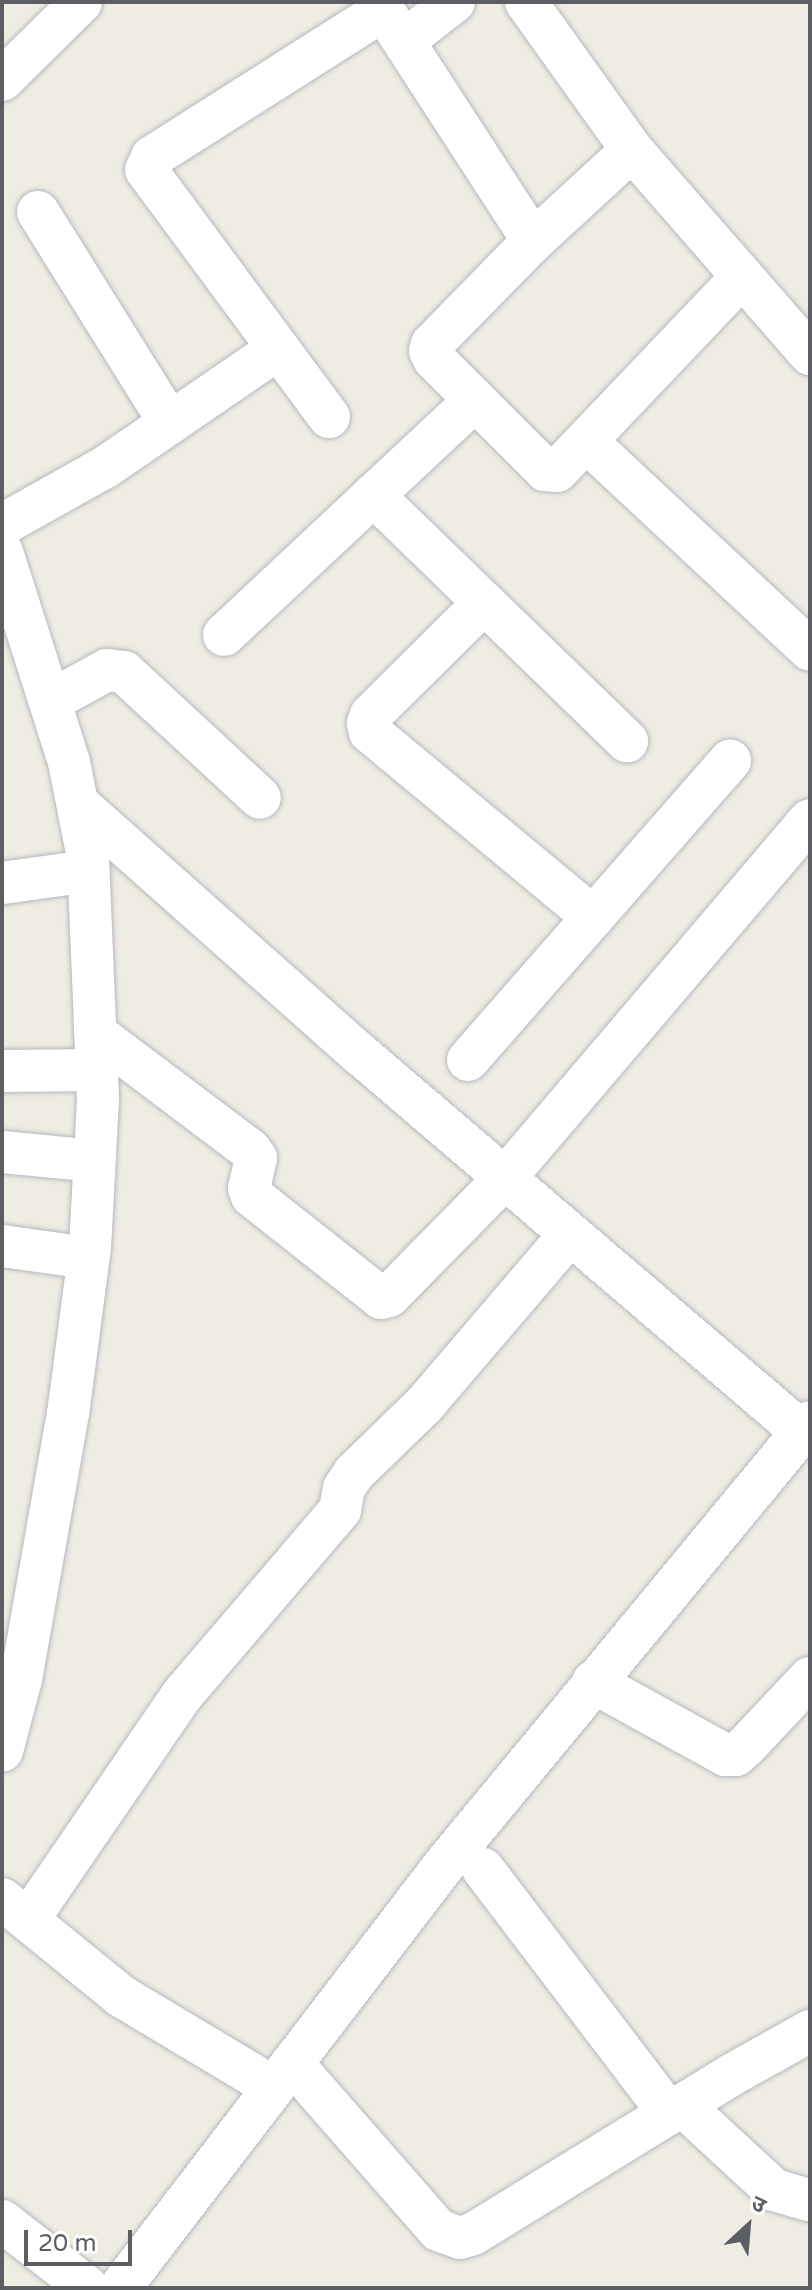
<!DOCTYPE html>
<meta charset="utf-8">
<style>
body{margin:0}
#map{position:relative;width:812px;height:2290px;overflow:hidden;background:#eeece3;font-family:"Varela Round","Noto Sans Devanagari",sans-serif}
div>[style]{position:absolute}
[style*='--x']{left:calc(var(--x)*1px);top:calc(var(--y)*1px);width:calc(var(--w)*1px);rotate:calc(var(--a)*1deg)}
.roads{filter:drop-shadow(0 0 2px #b5b9bd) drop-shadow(0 0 2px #b5b9bd)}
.minor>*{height:42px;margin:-21px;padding:0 21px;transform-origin:21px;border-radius:21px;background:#fff}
span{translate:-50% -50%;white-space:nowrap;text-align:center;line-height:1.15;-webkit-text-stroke:8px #fff;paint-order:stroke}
.frame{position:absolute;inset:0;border:4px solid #5b5f64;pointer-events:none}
.north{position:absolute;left:708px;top:2186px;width:80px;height:80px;-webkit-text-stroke:6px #fff;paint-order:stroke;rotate:26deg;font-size:22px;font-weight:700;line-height:32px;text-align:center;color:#5b5f64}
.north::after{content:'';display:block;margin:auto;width:28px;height:36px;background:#5b5f64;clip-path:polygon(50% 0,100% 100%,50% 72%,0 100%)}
.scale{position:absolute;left:24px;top:2230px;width:108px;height:36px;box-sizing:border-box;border:4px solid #5b5f64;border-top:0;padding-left:10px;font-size:24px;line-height:28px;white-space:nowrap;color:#5b5f64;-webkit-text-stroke:6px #fff;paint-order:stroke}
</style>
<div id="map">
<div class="roads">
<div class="minor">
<div style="--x:378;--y:2;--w:285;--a:57"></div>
<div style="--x:526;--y:2;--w:182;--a:54.4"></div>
<div style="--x:632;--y:150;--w:271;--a:48.9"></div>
<div style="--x:405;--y:40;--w:62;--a:-37.8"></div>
<div style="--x:2;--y:80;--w:111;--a:-44.6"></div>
<div style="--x:632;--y:150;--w:134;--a:137.4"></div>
<div style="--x:533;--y:241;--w:144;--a:134.4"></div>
<div style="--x:432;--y:344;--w:7;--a:106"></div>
<div style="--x:430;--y:351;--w:9;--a:63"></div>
<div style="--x:434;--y:359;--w:157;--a:45"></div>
<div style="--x:545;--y:470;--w:12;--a:5"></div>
<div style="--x:557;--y:471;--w:268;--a:-46.4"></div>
<div style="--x:38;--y:212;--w:249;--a:58"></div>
<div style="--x:329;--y:417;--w:307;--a:-126.5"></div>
<div style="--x:146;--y:170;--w:14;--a:-65"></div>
<div style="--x:152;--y:157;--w:275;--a:-32.4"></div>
<div style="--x:586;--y:441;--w:306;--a:43"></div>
<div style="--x:373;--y:495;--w:354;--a:44.1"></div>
<div style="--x:2;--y:525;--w:120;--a:-29.3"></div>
<div style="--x:107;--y:466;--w:207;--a:-34.4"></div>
<div style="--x:2;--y:552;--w:220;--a:72.3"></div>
<div style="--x:69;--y:762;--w:98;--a:78.8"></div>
<div style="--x:88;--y:858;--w:242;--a:87.6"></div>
<div style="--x:98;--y:1100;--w:147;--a:93.1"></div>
<div style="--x:90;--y:1247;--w:167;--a:97.5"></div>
<div style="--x:68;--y:1413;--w:270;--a:100"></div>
<div style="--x:21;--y:1679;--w:74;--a:104.8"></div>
<div style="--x:484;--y:603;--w:159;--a:135.3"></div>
<div style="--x:371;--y:715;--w:9;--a:111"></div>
<div style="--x:368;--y:723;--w:9;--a:77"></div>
<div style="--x:370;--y:732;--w:290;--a:39.7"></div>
<div style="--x:224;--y:635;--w:344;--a:-43.1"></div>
<div style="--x:50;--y:701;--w:65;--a:-28.5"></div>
<div style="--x:107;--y:670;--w:17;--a:7"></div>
<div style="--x:124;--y:672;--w:185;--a:42.8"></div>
<div style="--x:78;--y:804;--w:378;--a:41.6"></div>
<div style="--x:361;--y:1055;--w:580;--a:40.53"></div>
<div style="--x:2;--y:883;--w:87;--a:-7.9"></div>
<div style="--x:95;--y:1033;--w:194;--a:37"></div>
<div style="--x:250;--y:1150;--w:10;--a:53"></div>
<div style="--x:256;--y:1158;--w:31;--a:103"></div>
<div style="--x:249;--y:1188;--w:9;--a:69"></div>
<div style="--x:252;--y:1196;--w:164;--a:38.3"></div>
<div style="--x:381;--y:1298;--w:8;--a:-14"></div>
<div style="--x:389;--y:1296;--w:165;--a:-45.5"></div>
<div style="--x:505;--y:1178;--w:470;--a:-49.6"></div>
<div style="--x:468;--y:1060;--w:398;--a:-48.8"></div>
<div style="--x:2;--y:1071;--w:95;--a:-0.6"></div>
<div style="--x:2;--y:1152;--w:93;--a:5.5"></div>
<div style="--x:2;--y:1246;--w:87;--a:7.9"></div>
<div style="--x:593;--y:1682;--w:151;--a:28.9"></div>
<div style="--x:725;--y:1755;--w:11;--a:0"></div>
<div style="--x:736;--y:1755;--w:15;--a:-42"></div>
<div style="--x:747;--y:1745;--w:92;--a:-46.8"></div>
<div style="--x:483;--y:1869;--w:307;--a:52.7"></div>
<div style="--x:2;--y:1899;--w:154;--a:39.2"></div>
<div style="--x:121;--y:1996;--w:177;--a:30.9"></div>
<div style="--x:28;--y:1920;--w:274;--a:-55.6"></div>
<div style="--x:183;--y:1694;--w:242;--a:-49.5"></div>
<div style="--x:340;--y:1510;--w:22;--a:-80"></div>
<div style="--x:344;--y:1488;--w:18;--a:-56"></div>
<div style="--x:354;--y:1473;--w:99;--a:-44.2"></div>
<div style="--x:425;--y:1404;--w:223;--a:-49.5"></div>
<div style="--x:292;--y:2063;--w:222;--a:48.8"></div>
<div style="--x:438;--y:2230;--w:23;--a:20"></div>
<div style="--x:460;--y:2238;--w:14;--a:-17"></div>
<div style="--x:473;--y:2234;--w:305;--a:-31.6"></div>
<div style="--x:733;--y:2074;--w:88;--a:-29.2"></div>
<div style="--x:682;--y:2105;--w:125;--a:42.7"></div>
<div style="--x:774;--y:2190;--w:37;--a:16"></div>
<div style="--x:2;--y:2221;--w:109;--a:37.9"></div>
<div style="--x:120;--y:2288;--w:534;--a:-52.53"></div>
<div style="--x:445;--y:1864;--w:573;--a:-50.45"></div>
</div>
</div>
<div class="frame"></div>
<div class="north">उ</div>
<div class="scale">20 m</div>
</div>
